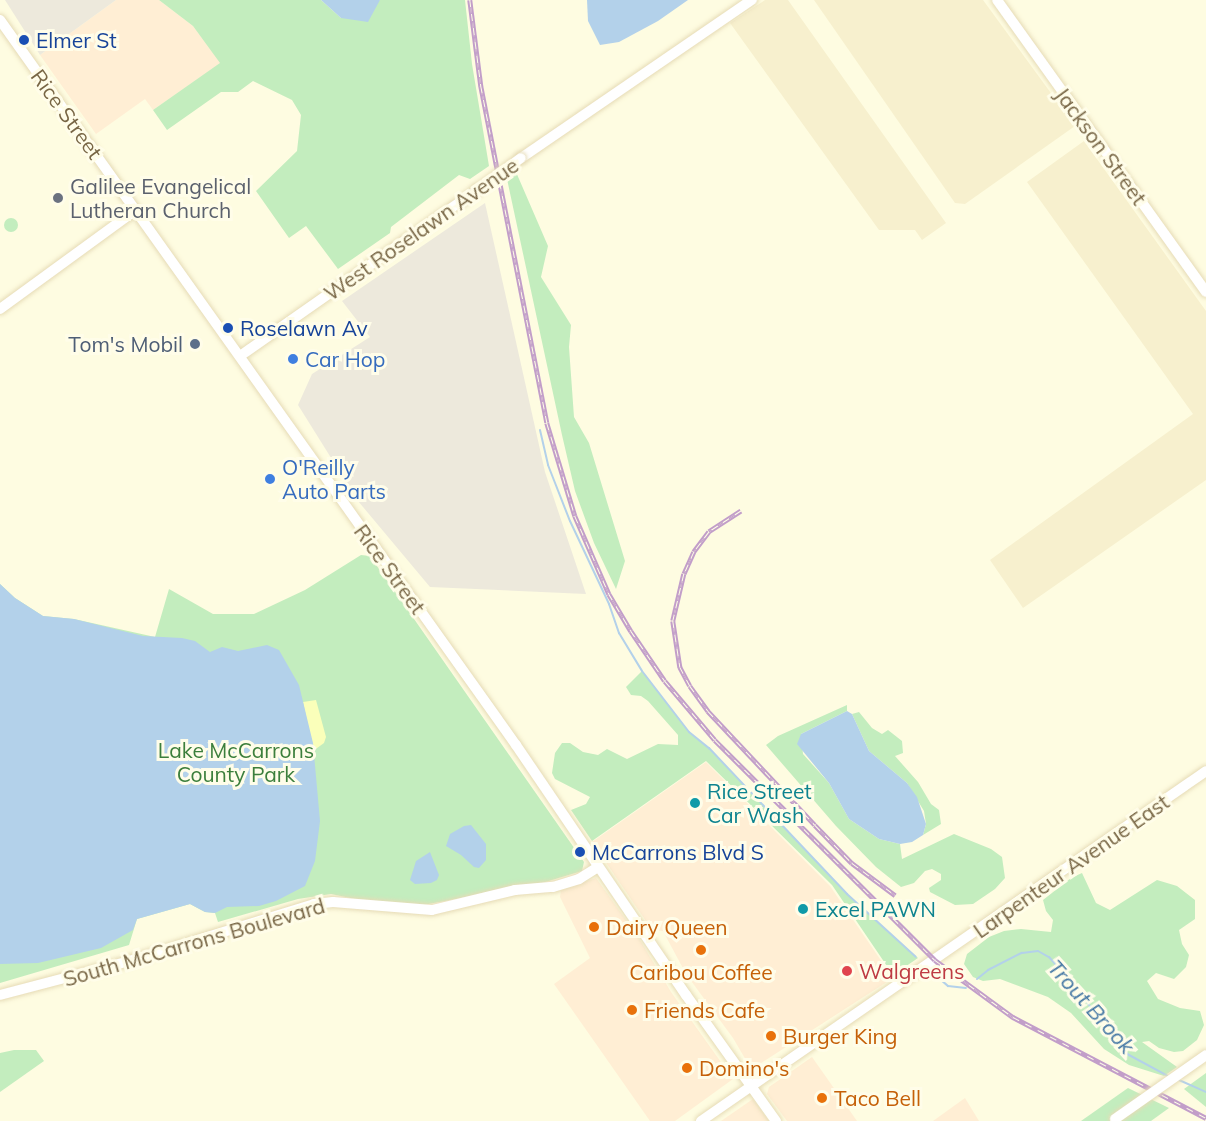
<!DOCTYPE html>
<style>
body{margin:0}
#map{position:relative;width:1206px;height:1121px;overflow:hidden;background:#fefce1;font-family:Mulish,sans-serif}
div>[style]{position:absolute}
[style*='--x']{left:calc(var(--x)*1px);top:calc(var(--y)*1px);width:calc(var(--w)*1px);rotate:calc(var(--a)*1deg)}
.residential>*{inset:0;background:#f7f0ce}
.commercial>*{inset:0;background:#ffeed4}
.industrial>*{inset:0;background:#ede9dc}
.green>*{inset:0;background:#c3edbe}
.round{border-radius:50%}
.sand>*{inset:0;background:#faffba}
.water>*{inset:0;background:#b3d1ea}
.stream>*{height:2px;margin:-1px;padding:0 1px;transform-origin:1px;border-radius:1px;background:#b3d1ea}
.roads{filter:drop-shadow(0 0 2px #e6dbb6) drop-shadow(0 0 2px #e6dbb6)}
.secondary>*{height:10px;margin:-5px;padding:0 5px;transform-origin:5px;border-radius:5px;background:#fff}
.rail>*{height:4.5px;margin-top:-2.25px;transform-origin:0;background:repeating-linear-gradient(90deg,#fffde9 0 7px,#c29ec9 0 14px);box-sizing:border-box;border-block:2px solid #c29ec9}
.bridges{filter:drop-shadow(0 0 2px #e6dbb6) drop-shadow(0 0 2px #e6dbb6)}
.secondary-bridge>*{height:10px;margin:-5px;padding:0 5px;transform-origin:5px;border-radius:5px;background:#fff}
.dots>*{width:16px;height:16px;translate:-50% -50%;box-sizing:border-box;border:3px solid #fffde9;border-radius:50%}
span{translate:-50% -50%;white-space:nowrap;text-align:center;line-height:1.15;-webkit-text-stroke:6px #fffde9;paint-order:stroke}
.transit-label{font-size:21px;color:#164399}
.left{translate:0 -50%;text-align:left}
.street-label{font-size:21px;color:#786645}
.worship-label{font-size:21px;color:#5b616d}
.service-label{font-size:21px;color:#4e5e75}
.right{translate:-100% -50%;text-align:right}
.shop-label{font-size:21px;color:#366cbe}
.park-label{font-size:21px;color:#3c7f3c}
.culture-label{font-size:21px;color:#0d838f}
.food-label{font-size:21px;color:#c56008}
.health-label{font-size:21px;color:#be3a42}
.water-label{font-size:22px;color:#4477a4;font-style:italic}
</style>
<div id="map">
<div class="residential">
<div style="clip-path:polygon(765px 0,788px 0,946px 223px,922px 240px,915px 230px,879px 230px,730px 23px)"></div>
<div style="clip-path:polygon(814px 0,983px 0,1075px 126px,965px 204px,955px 203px)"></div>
<div style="clip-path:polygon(1084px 141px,1206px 311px,1206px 480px,1023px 608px,990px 560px,1193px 414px,1027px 182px)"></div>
</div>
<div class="commercial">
<div style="clip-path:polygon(116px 0,159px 0,193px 26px,221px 63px,153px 110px,145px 99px,96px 134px,40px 55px)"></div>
<div style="clip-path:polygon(706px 762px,830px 886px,893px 978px,758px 1065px,750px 1067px,733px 1038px,686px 974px,663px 931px,652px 930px,592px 842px)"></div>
<div style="clip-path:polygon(596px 878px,637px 935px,671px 992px,733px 1079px,675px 1121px,650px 1121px,554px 984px,590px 958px,560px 897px,561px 890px)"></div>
<div style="clip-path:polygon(812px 1057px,857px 1121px,787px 1121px,767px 1094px,769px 1087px)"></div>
<div style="clip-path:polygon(965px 1098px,979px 1121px,933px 1121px)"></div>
<div style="clip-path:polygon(753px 1099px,769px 1121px,721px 1121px)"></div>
</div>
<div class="industrial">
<div style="clip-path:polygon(5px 0,116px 0,40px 55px)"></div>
<div style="clip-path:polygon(485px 203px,545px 472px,586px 594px,430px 587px,358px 501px,298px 405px,312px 374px,370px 337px,342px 301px)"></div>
</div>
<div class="green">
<div style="clip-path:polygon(159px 0,321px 0,341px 18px,380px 0,465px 0,472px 64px,489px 166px,470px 179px,459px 175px,391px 227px,390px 233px,338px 269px,306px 226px,289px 238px,256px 191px,297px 151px,301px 115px,292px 100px,253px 81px,238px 92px,221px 92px,167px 130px,153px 110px,220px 63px,193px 26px)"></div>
<div style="clip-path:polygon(516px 172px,548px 246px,541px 277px,571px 325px,569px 347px,574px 417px,589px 443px,625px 561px,616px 589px,594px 543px,575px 491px,562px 435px,507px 179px)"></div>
<div class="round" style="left:4px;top:218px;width:14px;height:14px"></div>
<div style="clip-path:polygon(361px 555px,370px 556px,584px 862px,582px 871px,542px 883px,423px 905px,370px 902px,331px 894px,298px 899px,218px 922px,215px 913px,205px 912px,190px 904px,137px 919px,129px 945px,0 983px,0 584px,15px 598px,43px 616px,74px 619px,155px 637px,169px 589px,213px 614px,254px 614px,305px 590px)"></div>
<div style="clip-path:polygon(642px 671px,689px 732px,709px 748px,847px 894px,918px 958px,893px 975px,832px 885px,706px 761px,592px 841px,571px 810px,586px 804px,590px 797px,555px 779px,552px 773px,555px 753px,562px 743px,570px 743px,583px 752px,598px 755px,607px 749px,627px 759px,658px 744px,678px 745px,678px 735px,648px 701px,641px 696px,631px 695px,626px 687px)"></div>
<div style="clip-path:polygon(847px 705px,847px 711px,801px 734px,803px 754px,829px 783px,849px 819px,879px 839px,900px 844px,902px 859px,954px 834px,991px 849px,1002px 857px,1005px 878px,995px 889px,973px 904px,955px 905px,930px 892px,929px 888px,941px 880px,941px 874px,932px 869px,925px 871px,914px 883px,901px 887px,876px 867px,836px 826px,766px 745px,778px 736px)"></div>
<div style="clip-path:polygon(859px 712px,872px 728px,882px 734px,888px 730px,902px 741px,903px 753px,895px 756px,918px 782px,931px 804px,939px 810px,941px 824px,923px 835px,926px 824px,924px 811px,907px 783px,869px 751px,852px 714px)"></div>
<div style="clip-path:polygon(1082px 873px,1096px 903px,1110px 910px,1157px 880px,1177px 886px,1195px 900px,1195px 919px,1179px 930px,1182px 944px,1189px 955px,1186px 967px,1174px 979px,1156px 973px,1147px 981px,1158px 999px,1180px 1008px,1200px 1011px,1204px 1025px,1197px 1040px,1183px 1051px,1174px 1052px,1159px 1048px,1149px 1041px,1142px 1042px,1177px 1067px,1164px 1076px,1129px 1065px,1104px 1049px,1071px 1013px,1048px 997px,1000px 979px,983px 981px,973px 977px,964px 964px,967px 954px,989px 937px,1004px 931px,1021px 929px,1051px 932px,1053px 920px,1046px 911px,1043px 900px,1071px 878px)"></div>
<div style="clip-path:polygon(14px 1050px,36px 1050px,44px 1061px,0 1092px,0 1053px)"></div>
<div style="clip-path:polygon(1206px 1073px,1206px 1107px,1184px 1089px)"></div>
<div style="clip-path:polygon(1128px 1088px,1169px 1108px,1151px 1121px,1081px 1121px)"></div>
</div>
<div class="sand">
<div style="clip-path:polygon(316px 700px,326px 737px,324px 743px,313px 751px,303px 702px)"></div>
</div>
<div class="water">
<div style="clip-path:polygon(321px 0,380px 0,368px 22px,341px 18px)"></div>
<div style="clip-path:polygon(587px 0,688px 0,658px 21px,619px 42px,600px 45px,588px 21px)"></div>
<div style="clip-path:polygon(0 584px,15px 598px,43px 616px,74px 619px,143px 636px,182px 638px,195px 641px,210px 652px,222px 647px,238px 651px,267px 645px,279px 650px,299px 685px,313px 743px,320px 821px,315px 861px,305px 886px,276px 901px,259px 906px,227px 907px,215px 913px,205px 912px,190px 904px,137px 919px,133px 930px,101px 948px,38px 963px,0 964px)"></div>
<div style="clip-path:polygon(847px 711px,852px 714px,869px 751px,907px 783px,917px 797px,926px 824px,923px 835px,912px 842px,900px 844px,879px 839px,849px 819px,829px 783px,797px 744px,801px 734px)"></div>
<div style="clip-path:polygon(471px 825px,486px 844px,486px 860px,479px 868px,474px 867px,461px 855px,446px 846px,450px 834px,464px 826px)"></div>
<div style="clip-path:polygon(430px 852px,439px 875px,437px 880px,431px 883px,415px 884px,410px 880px,416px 861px)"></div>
</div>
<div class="stream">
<div style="--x:540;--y:430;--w:36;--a:77"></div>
<div style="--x:548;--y:465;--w:60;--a:68.6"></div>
<div style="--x:570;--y:521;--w:92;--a:64.8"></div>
<div style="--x:609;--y:604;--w:31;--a:71"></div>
<div style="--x:619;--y:633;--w:44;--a:58.8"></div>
<div style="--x:642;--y:671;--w:77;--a:52.4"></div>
<div style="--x:689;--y:732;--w:26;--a:39"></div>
<div style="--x:709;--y:748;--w:201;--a:46.6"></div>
<div style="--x:847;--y:894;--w:93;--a:42.4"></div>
<div style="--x:933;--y:973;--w:20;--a:41"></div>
<div style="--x:948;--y:986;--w:18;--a:6"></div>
<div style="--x:977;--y:979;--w:14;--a:-39"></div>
<div style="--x:988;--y:970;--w:38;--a:-27"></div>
<div style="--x:1022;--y:953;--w:16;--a:-7"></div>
<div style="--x:1038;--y:951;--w:13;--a:29"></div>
<div style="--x:1049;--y:957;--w:42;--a:47.9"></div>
<div style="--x:1077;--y:988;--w:67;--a:54.7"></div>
<div style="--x:1116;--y:1043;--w:18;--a:43"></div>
<div style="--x:1129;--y:1055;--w:44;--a:28.3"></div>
<div style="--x:1179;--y:1080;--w:30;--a:24"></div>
</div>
<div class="roads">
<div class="secondary">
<div style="--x:997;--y:0;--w:359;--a:54.4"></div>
<div style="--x:0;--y:20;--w:890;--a:54.56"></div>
<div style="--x:516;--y:745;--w:302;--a:55.8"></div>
<div style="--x:686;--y:995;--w:155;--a:54.5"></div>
<div style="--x:521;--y:158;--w:280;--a:-34.4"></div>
<div style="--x:0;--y:309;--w:168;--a:-36.1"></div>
<div style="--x:240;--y:356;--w:289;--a:-35"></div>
<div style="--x:0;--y:995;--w:130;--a:-14.7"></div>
<div style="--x:126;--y:962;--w:197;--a:-17.1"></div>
<div style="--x:314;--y:904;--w:19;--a:-6"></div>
<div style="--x:333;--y:902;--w:99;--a:4.6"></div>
<div style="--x:432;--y:910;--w:85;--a:-13.5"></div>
<div style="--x:515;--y:890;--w:38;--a:-5"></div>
<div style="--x:553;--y:887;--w:27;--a:-17"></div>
<div style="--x:579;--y:879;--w:22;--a:-32"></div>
<div style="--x:701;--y:1121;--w:614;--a:-34.72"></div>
</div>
</div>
<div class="rail">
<div style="--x:470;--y:0;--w:87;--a:82.7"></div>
<div style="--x:481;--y:86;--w:343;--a:78.9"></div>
<div style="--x:547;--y:423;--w:97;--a:73.2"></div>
<div style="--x:575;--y:516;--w:85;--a:66.4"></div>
<div style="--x:609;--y:594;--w:43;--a:59.3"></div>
<div style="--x:631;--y:631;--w:60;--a:55.8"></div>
<div style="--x:665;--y:681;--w:77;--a:49.7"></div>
<div style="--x:715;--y:740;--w:311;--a:45"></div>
<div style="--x:935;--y:960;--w:97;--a:36.2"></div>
<div style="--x:1013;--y:1017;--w:218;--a:27.6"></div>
<div style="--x:741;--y:511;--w:38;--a:147"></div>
<div style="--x:709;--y:532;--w:25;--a:127"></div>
<div style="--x:694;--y:552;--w:24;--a:114"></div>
<div style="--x:684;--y:574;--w:48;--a:103.2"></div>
<div style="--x:673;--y:621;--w:47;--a:81.3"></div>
<div style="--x:680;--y:667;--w:21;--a:62"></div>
<div style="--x:690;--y:686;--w:31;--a:54"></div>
<div style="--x:708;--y:711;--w:156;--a:46.8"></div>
<div style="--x:815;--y:825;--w:53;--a:45.8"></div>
<div style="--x:852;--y:863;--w:54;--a:36.7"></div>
</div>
<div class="bridges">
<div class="secondary-bridge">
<div style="--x:477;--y:190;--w:54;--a:-36"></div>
<div style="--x:1115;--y:1119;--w:111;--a:-35.1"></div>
</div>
</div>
<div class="dots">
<div style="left:24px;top:40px;background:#1a4fb4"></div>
<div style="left:58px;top:198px;background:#6b7280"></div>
<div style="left:228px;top:328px;background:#1a4fb4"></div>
<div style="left:195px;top:344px;background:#5c6f8a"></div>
<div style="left:293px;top:359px;background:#3f7fe0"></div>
<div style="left:270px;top:479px;background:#3f7fe0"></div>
<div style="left:695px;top:803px;background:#0f9aa8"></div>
<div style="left:580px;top:852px;background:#1a4fb4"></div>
<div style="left:803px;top:909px;background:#0f9aa8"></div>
<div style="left:594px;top:927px;background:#e8710a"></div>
<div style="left:701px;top:950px;background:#e8710a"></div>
<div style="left:847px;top:971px;background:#e0444e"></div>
<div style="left:632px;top:1010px;background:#e8710a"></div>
<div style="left:771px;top:1036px;background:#e8710a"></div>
<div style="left:687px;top:1068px;background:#e8710a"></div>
<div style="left:822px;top:1098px;background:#e8710a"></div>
</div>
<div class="transit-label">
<span class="left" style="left:36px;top:40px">Elmer St</span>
<span class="left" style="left:240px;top:328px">Roselawn Av</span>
<span class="left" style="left:592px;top:852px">McCarrons Blvd S</span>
</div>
<div class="street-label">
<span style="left:67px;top:114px;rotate:54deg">Rice Street</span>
<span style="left:1101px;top:146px;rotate:54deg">Jackson Street</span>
<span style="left:421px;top:229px;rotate:-35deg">West Roselawn Avenue</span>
<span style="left:390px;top:569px;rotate:54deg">Rice Street</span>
<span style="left:1071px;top:866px;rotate:-35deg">Larpenteur Avenue East</span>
<span style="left:194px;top:942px;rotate:-16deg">South McCarrons Boulevard</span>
</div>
<div class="worship-label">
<span class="left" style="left:70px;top:198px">Galilee Evangelical<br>Lutheran Church</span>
</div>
<div class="service-label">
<span class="right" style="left:183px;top:344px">Tom's Mobil</span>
</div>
<div class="shop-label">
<span class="left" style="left:305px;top:359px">Car Hop</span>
<span class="left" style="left:282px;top:479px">O'Reilly<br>Auto Parts</span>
</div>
<div class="park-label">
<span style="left:236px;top:762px">Lake McCarrons<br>County Park</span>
</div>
<div class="culture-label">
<span class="left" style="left:707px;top:803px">Rice Street<br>Car Wash</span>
<span class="left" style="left:815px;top:909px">Excel PAWN</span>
</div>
<div class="food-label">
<span class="left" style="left:606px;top:927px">Dairy Queen</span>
<span style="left:701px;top:972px">Caribou Coffee</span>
<span class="left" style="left:644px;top:1010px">Friends Cafe</span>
<span class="left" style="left:783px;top:1036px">Burger King</span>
<span class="left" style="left:699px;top:1068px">Domino's</span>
<span class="left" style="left:834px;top:1098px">Taco Bell</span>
</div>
<div class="health-label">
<span class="left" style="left:859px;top:971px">Walgreens</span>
</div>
<div class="water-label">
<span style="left:1091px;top:1007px;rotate:48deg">Trout Brook</span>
</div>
</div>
